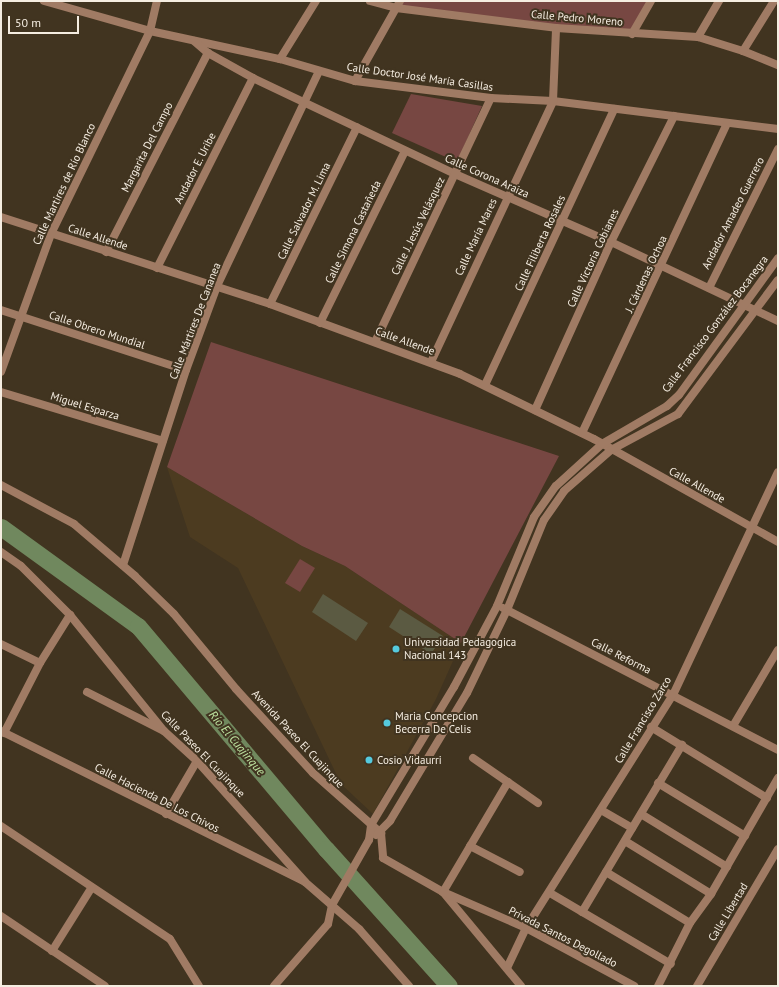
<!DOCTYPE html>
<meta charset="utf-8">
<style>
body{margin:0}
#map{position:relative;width:779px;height:987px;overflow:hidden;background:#413420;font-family:"PT Sans",sans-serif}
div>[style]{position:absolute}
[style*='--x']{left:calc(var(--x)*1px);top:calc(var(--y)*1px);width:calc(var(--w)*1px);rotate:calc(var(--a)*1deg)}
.built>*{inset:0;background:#4c3b20}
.green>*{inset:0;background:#774742}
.river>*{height:17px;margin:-8.5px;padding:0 8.5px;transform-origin:8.5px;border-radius:8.5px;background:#70885e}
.building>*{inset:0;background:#5b5a42}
.minor>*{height:8px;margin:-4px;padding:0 4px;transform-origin:4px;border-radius:4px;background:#a07b64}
.tertiary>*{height:8px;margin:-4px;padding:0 4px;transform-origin:4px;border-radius:4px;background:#a07b64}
.dots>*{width:11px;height:11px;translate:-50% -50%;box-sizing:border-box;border:2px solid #413420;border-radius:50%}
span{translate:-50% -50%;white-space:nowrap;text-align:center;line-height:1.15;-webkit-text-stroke:4px #413420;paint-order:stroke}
.street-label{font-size:11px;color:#f5ede1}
.poi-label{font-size:11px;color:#f5ede1}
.left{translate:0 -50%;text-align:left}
.water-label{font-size:12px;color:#bee4a1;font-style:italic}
.frame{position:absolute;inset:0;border:2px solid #f5ede1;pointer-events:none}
.scale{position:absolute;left:8px;top:16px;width:71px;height:18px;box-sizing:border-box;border:2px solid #f5ede1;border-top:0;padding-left:5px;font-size:12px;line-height:14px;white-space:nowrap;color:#f5ede1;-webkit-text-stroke:3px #413420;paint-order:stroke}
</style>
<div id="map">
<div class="built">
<div style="clip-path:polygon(167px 467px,302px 546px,345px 566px,461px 643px,436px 699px,373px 814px,341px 784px,238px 568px,190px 537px)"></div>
</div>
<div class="green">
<div style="clip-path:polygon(400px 1px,651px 1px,632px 34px,396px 8px)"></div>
<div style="clip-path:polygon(411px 94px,482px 106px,457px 162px,392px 133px)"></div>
<div style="clip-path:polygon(211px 342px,559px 456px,461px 643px,345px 566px,302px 546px,167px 467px)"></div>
<div style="clip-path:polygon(300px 559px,315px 568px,300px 592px,285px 583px)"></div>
</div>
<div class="river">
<div style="--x:1;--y:527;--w:169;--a:35.9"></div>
<div style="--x:138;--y:626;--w:292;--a:49.9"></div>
<div style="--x:326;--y:849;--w:184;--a:48.1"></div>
</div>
<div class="building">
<div style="clip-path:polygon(323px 594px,368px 623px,356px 641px,312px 612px)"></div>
<div style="clip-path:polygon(400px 609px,443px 636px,431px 654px,389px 627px)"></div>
</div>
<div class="minor">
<div style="--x:44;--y:1;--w:110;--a:15.8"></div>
<div style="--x:150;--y:31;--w:133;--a:12.2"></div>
<div style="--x:280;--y:59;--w:78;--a:16.3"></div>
<div style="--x:355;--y:81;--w:137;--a:7.1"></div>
<div style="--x:491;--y:98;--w:62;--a:2.8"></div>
<div style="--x:553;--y:101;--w:227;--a:7.1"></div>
<div style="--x:370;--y:1;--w:27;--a:15"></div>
<div style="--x:396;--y:8;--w:161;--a:7.1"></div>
<div style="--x:556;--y:28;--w:142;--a:3.6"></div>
<div style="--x:698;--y:37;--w:47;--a:17.3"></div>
<div style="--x:743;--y:51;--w:38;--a:22"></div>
<div style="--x:632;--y:34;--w:38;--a:-60"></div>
<div style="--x:698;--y:37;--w:42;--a:-59.7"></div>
<div style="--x:194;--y:41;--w:18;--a:41"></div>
<div style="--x:208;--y:53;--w:51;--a:29.1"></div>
<div style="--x:253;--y:78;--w:224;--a:25.4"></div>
<div style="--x:455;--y:174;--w:170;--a:23.6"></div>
<div style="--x:611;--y:242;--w:185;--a:25.3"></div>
<div style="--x:743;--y:51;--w:59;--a:-58.2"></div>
<div style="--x:280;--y:59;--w:68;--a:-58.2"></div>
<div style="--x:355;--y:81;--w:92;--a:-60.6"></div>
<div style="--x:1;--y:217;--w:283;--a:17.9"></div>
<div style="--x:270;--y:304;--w:202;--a:20.2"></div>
<div style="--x:460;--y:374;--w:149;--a:25.9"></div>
<div style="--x:594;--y:439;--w:211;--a:29.2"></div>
<div style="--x:106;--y:252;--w:224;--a:-62.9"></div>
<div style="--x:157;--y:268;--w:213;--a:-63.2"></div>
<div style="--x:709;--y:288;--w:155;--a:-63.6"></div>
<div style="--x:270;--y:304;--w:197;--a:-63.8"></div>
<div style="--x:1;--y:310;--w:194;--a:18"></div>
<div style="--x:320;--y:323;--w:192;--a:-63.7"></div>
<div style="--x:375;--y:342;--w:270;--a:-64.6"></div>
<div style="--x:431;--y:362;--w:288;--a:-64.9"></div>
<div style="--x:553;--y:101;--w:73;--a:-87.6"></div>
<div style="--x:1;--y:372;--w:147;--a:-70.1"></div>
<div style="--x:51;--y:234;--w:226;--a:-64"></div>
<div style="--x:150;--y:31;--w:31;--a:-77"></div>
<div style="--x:485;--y:385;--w:305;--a:-64.9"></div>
<div style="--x:1;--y:392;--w:169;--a:16.8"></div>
<div style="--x:535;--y:410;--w:184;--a:-65.7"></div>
<div style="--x:611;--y:242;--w:141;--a:-63.4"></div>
<div style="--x:582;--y:433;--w:342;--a:-64.9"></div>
<div style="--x:1;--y:485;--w:83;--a:28.1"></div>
<div style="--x:74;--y:524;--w:80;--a:40.4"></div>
<div style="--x:135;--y:576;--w:54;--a:44.3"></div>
<div style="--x:174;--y:614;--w:97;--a:50.4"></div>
<div style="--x:236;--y:689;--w:114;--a:47.5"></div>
<div style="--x:313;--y:773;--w:91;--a:41.4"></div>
<div style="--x:381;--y:833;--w:25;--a:85"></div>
<div style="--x:383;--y:858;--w:69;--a:29.5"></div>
<div style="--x:443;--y:892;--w:122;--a:50.3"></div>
<div style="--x:123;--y:565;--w:205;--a:-72.1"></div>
<div style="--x:186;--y:370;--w:90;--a:-69.7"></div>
<div style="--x:217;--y:286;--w:238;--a:-64.6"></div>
<div style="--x:503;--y:608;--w:309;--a:27.3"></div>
<div style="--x:1;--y:644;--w:43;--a:26"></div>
<div style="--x:87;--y:692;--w:86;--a:26.9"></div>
<div style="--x:733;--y:726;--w:88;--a:-59.4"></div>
<div style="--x:651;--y:727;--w:136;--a:31.5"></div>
<div style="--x:1;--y:731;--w:339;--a:26.4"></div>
<div style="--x:4;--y:733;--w:79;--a:-62.8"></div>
<div style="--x:40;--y:663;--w:57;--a:-58"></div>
<div style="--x:473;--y:758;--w:79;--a:34.7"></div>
<div style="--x:508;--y:782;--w:128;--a:120.6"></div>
<div style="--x:443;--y:892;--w:90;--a:23.4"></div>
<div style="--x:526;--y:928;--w:123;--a:28.2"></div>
<div style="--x:658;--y:783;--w:102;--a:31.3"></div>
<div style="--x:601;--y:810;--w:36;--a:30"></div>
<div style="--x:166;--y:814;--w:61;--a:-59.7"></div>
<div style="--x:641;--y:814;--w:101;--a:31.6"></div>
<div style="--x:1;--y:826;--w:203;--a:33.8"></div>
<div style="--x:170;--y:939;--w:55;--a:58.3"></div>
<div style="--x:376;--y:835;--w:20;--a:-45"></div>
<div style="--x:390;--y:821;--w:149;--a:-59"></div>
<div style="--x:467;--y:693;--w:92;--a:-64.3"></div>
<div style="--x:507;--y:610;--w:97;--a:-67.7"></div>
<div style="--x:544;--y:520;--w:35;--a:-55"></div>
<div style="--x:564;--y:491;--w:62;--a:-41.1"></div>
<div style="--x:611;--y:450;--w:76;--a:-28.2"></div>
<div style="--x:678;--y:414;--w:167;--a:-53.3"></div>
<div style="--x:625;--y:841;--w:101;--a:31.6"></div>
<div style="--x:470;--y:846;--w:56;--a:27.5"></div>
<div style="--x:606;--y:872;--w:98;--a:31.3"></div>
<div style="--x:550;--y:893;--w:140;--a:30.4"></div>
<div style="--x:582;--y:912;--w:195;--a:-59.1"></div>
<div style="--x:1;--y:916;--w:125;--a:33.9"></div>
<div style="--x:52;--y:951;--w:75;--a:-58"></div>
<div style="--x:507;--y:968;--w:44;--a:-64.6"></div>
<div style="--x:526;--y:928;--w:275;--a:-57.8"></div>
<div style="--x:673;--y:695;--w:246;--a:-64.8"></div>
<div style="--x:274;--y:986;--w:82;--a:-48.9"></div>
<div style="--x:328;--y:924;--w:19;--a:-78"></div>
<div style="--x:332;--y:905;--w:75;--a:-60.4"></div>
<div style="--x:369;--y:840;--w:15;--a:-82"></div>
<div style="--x:371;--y:825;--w:161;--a:-59"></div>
<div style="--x:454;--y:687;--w:92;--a:-62"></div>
<div style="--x:497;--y:606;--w:96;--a:-67.4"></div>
<div style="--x:534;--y:517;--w:38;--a:-55"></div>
<div style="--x:556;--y:486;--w:62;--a:-42.4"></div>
<div style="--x:602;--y:444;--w:75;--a:-30.3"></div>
<div style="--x:667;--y:406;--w:16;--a:-43"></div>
<div style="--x:679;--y:395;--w:169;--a:-54.1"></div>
<div style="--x:658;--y:986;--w:71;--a:-63.1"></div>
<div style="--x:690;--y:923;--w:36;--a:-54"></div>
<div style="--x:711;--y:894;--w:134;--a:-60"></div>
<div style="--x:697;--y:986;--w:159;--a:-59.4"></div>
</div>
<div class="tertiary">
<div style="--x:1;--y:552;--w:24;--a:35"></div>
<div style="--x:21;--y:566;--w:69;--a:45"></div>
<div style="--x:70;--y:615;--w:149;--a:51"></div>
<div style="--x:164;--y:731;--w:45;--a:42.3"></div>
<div style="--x:197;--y:761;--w:162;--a:48.2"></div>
<div style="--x:305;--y:882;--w:72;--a:41"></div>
<div style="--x:359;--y:929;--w:76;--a:48.7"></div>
</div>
<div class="dots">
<div style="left:396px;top:649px;background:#55cade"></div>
<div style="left:387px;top:723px;background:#55cade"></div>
<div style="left:369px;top:760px;background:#55cade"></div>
</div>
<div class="street-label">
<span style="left:577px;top:18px;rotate:5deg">Calle Pedro Moreno</span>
<span style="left:420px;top:77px;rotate:8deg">Calle Doctor José María Casillas</span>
<span style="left:147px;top:147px;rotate:-63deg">Margarita Del Campo</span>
<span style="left:195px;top:168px;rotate:-63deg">Andador E. Uribe</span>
<span style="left:487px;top:176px;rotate:24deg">Calle Corona Araiza</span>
<span style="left:64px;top:184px;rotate:-65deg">Calle Martires de Río Blanco</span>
<span style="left:304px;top:211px;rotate:-64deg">Calle Salvador M. Lima</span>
<span style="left:733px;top:213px;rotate:-63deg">Andador Amadeo Guerrero</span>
<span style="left:418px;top:226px;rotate:-64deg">Calle J. Jesús Velásquez</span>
<span style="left:353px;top:232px;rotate:-64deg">Calle Simona Castañeda</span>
<span style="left:98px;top:237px;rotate:18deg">Calle Allende</span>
<span style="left:476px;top:237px;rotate:-65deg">Calle María Mares</span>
<span style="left:540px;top:243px;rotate:-65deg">Calle Filiberta Rosales</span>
<span style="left:593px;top:258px;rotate:-65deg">Calle Victoria Cobianes</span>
<span style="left:646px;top:274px;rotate:-65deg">J. Cárdenas Ochoa</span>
<span style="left:195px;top:321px;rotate:-69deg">Calle Mártires De Cananea</span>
<span style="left:715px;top:324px;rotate:-53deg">Calle Francisco González Bocanegra</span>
<span style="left:97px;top:330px;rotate:18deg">Calle Obrero Mundial</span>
<span style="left:405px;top:341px;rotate:20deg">Calle Allende</span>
<span style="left:85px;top:406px;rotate:17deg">Miguel Esparza</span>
<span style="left:697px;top:485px;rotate:29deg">Calle Allende</span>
<span style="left:621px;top:656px;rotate:27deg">Calle Reforma</span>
<span style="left:643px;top:720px;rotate:-59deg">Calle Francisco Zarco</span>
<span style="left:298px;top:739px;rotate:47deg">Avenida Paseo El Cuajinque</span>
<span style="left:203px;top:754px;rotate:46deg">Calle Paseo El Cuajinque</span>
<span style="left:157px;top:798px;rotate:27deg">Calle Hacienda De Los Chivos</span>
<span style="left:728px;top:912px;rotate:-59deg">Calle Libertad</span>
<span style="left:563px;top:937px;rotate:27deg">Privada Santos Degollado</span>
</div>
<div class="poi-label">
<span class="left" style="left:404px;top:649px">Universidad Pedagogica<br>Nacional 143</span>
<span class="left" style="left:395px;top:723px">Maria Concepcion<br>Becerra De Celis</span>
<span class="left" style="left:377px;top:760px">Cosio Vidaurri</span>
</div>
<div class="water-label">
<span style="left:237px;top:743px;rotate:50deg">Río El Cuajinque</span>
</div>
<div class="frame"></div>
<div class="scale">50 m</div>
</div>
